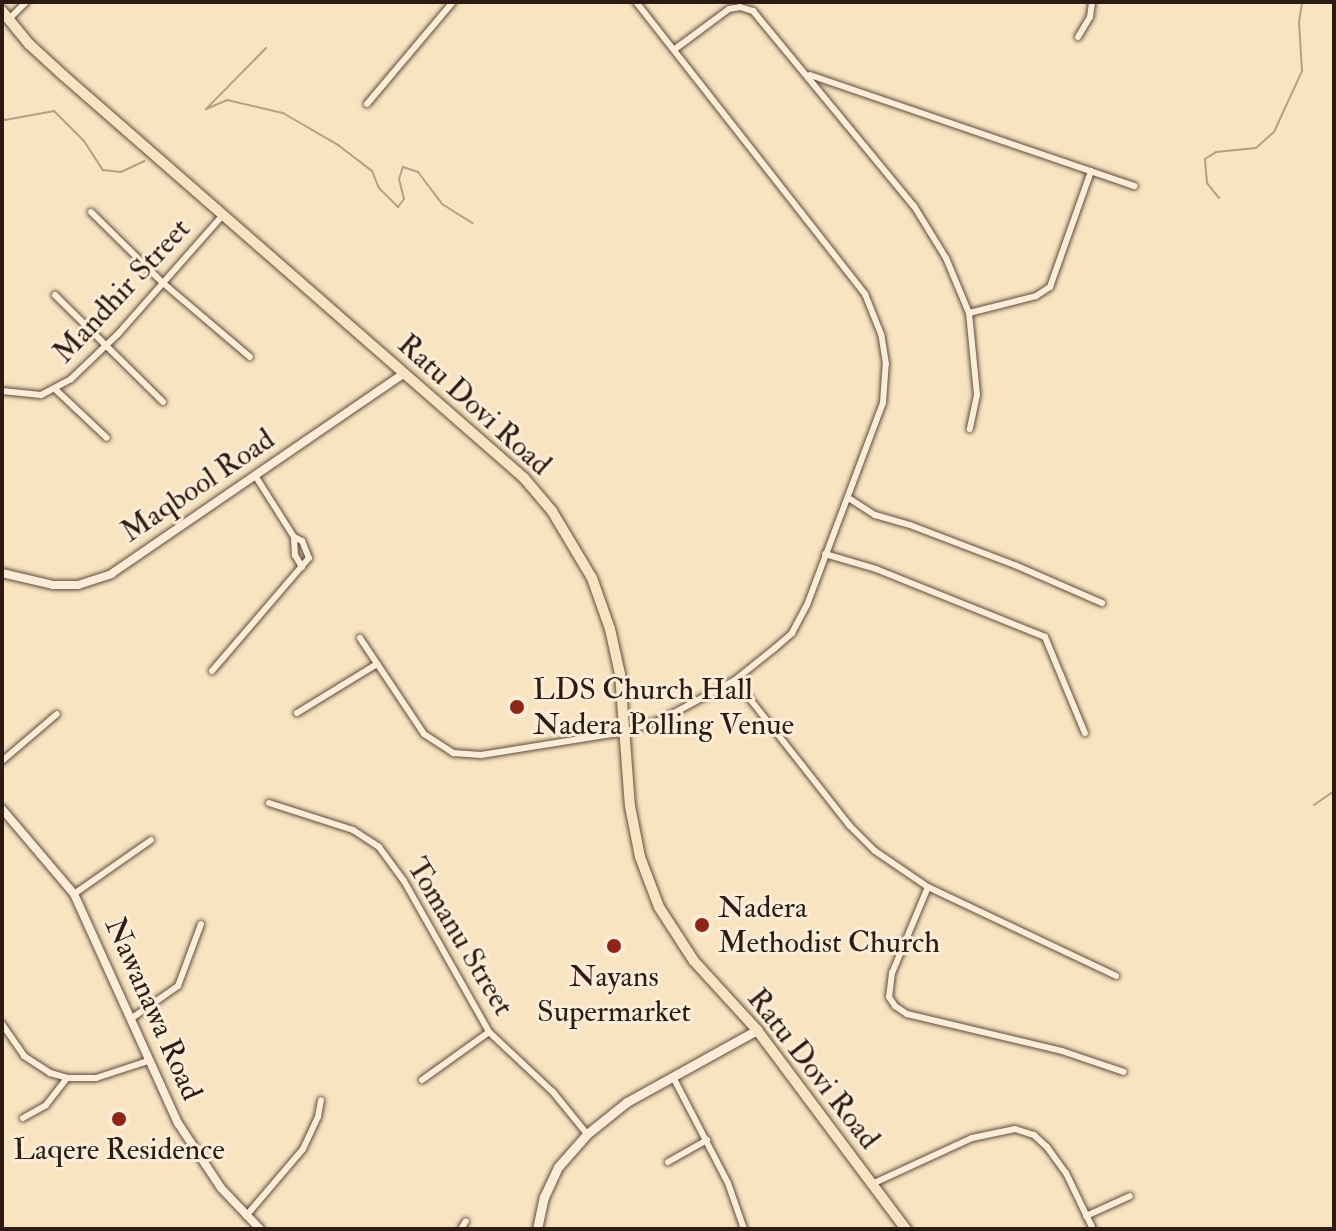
<!DOCTYPE html>
<style>
body{margin:0}
#map{position:relative;width:1336px;height:1231px;overflow:hidden;background:#f9e4c1;font-family:"IM FELL Double Pica",serif}
div>[style]{position:absolute}
[style*='--x']{left:calc(var(--x)*1px);top:calc(var(--y)*1px);width:calc(var(--w)*1px);rotate:calc(var(--a)*1deg)}
.stream>*{height:2px;margin:-1px;padding:0 1px;transform-origin:1px;border-radius:1px;background:#b3a086}
.roads{filter:drop-shadow(0 0 2px #5f4d3e) drop-shadow(0 0 2px #5f4d3e)}
.minor>*{height:6px;margin:-3px;padding:0 3px;transform-origin:3px;border-radius:3px;background:#fbedd7}
.tertiary>*{height:8px;margin:-4px;padding:0 4px;transform-origin:4px;border-radius:4px;background:#fbedd7}
.secondary>*{height:9px;margin:-4.5px;padding:0 4.5px;transform-origin:4.5px;border-radius:4.5px;background:#fbedd7}
.primary>*{height:10px;margin:-5px;padding:0 5px;transform-origin:5px;border-radius:5px;background:#f9e4c1}
.dots>*{width:22px;height:22px;translate:-50% -50%;box-sizing:border-box;border:4px solid #fbedd7;border-radius:50%}
span{translate:-50% -50%;white-space:nowrap;text-align:center;line-height:1.15;-webkit-text-stroke:6px #fbedd7;paint-order:stroke}
.street-label{font-size:30px;color:#2c1b13}
.poi-label{font-size:30px;color:#2c1b13}
.left{translate:0 -50%;text-align:left}
.frame{position:absolute;inset:0;border:4px solid #2c1b13;pointer-events:none}
</style>
<div id="map">
<div class="stream">
<div style="--x:266;--y:48;--w:86;--a:134.5"></div>
<div style="--x:206;--y:109;--w:23;--a:-23"></div>
<div style="--x:227;--y:100;--w:57;--a:13.1"></div>
<div style="--x:283;--y:113;--w:64;--a:30.2"></div>
<div style="--x:338;--y:145;--w:43;--a:37.4"></div>
<div style="--x:372;--y:171;--w:18;--a:68"></div>
<div style="--x:379;--y:188;--w:27;--a:45"></div>
<div style="--x:398;--y:207;--w:10;--a:-53"></div>
<div style="--x:404;--y:199;--w:21;--a:-104"></div>
<div style="--x:399;--y:179;--w:13;--a:-72"></div>
<div style="--x:403;--y:167;--w:16;--a:18"></div>
<div style="--x:418;--y:172;--w:40;--a:53"></div>
<div style="--x:442;--y:204;--w:36;--a:32"></div>
<div style="--x:2;--y:117;--w:4;--a:45"></div>
<div style="--x:5;--y:120;--w:50;--a:-10.4"></div>
<div style="--x:54;--y:111;--w:42;--a:45"></div>
<div style="--x:84;--y:141;--w:35;--a:57"></div>
<div style="--x:103;--y:170;--w:18;--a:6"></div>
<div style="--x:121;--y:172;--w:26;--a:-25"></div>
<div style="--x:1219;--y:198;--w:19;--a:-129"></div>
<div style="--x:1207;--y:183;--w:24;--a:-95"></div>
<div style="--x:1205;--y:159;--w:13;--a:-32"></div>
<div style="--x:1216;--y:152;--w:40;--a:-5.7"></div>
<div style="--x:1256;--y:148;--w:24;--a:-42"></div>
<div style="--x:1274;--y:132;--w:67;--a:-65.3"></div>
<div style="--x:1302;--y:71;--w:49;--a:-93.5"></div>
<div style="--x:1299;--y:22;--w:20;--a:-81"></div>
<div style="--x:1314;--y:805;--w:24;--a:-35"></div>
</div>
<div class="roads">
<div class="minor">
<div style="--x:9;--y:19;--w:24;--a:-45"></div>
<div style="--x:1078;--y:37;--w:23;--a:-59"></div>
<div style="--x:1090;--y:17;--w:15;--a:-82"></div>
<div style="--x:675;--y:49;--w:67;--a:-36.5"></div>
<div style="--x:729;--y:9;--w:11;--a:-10"></div>
<div style="--x:740;--y:7;--w:14;--a:17"></div>
<div style="--x:753;--y:11;--w:253;--a:50.5"></div>
<div style="--x:914;--y:206;--w:61;--a:58.4"></div>
<div style="--x:946;--y:258;--w:60;--a:67.3"></div>
<div style="--x:969;--y:313;--w:82;--a:84.4"></div>
<div style="--x:977;--y:395;--w:35;--a:102"></div>
<div style="--x:810;--y:75;--w:343;--a:18.9"></div>
<div style="--x:367;--y:104;--w:133;--a:-49.9"></div>
<div style="--x:91;--y:212;--w:101;--a:44.6"></div>
<div style="--x:163;--y:283;--w:114;--a:40.4"></div>
<div style="--x:55;--y:295;--w:152;--a:44.7"></div>
<div style="--x:969;--y:313;--w:69;--a:-14.2"></div>
<div style="--x:1036;--y:296;--w:17;--a:-33"></div>
<div style="--x:1050;--y:287;--w:123;--a:-70.5"></div>
<div style="--x:55;--y:389;--w:71;--a:43.3"></div>
<div style="--x:2;--y:391;--w:39;--a:6"></div>
<div style="--x:41;--y:395;--w:34;--a:-28"></div>
<div style="--x:71;--y:379;--w:65;--a:-43.8"></div>
<div style="--x:118;--y:334;--w:159;--a:-48.6"></div>
<div style="--x:850;--y:499;--w:30;--a:33"></div>
<div style="--x:875;--y:515;--w:36;--a:16"></div>
<div style="--x:910;--y:525;--w:112;--a:20.9"></div>
<div style="--x:1015;--y:565;--w:95;--a:23.6"></div>
<div style="--x:294;--y:537;--w:18;--a:87"></div>
<div style="--x:295;--y:555;--w:14;--a:60"></div>
<div style="--x:825;--y:554;--w:53;--a:16.4"></div>
<div style="--x:876;--y:569;--w:182;--a:21.9"></div>
<div style="--x:1045;--y:637;--w:104;--a:67.4"></div>
<div style="--x:360;--y:638;--w:115;--a:56.3"></div>
<div style="--x:424;--y:734;--w:35;--a:33"></div>
<div style="--x:453;--y:753;--w:28;--a:4"></div>
<div style="--x:481;--y:755;--w:145;--a:-9.1"></div>
<div style="--x:624;--y:732;--w:39;--a:-18"></div>
<div style="--x:661;--y:720;--w:84;--a:-28.4"></div>
<div style="--x:735;--y:680;--w:51;--a:-38.7"></div>
<div style="--x:775;--y:648;--w:23;--a:-41"></div>
<div style="--x:792;--y:633;--w:32;--a:-62"></div>
<div style="--x:807;--y:605;--w:216;--a:-69.4"></div>
<div style="--x:883;--y:403;--w:39;--a:-86"></div>
<div style="--x:886;--y:364;--w:30;--a:-99"></div>
<div style="--x:881;--y:334;--w:43;--a:-111.8"></div>
<div style="--x:865;--y:294;--w:371;--a:-128.1"></div>
<div style="--x:212;--y:671;--w:149;--a:-49.4"></div>
<div style="--x:309;--y:558;--w:18;--a:-112"></div>
<div style="--x:302;--y:541;--w:9;--a:-153"></div>
<div style="--x:294;--y:537;--w:71;--a:-122.3"></div>
<div style="--x:735;--y:680;--w:186;--a:51.8"></div>
<div style="--x:850;--y:826;--w:35;--a:45"></div>
<div style="--x:875;--y:851;--w:64;--a:34.2"></div>
<div style="--x:928;--y:887;--w:208;--a:25.3"></div>
<div style="--x:297;--y:713;--w:94;--a:-31.5"></div>
<div style="--x:2;--y:761;--w:72;--a:-40.5"></div>
<div style="--x:269;--y:803;--w:88;--a:17.8"></div>
<div style="--x:353;--y:830;--w:31;--a:33"></div>
<div style="--x:379;--y:847;--w:42;--a:53.7"></div>
<div style="--x:404;--y:881;--w:173;--a:60.6"></div>
<div style="--x:489;--y:1032;--w:88;--a:43.2"></div>
<div style="--x:553;--y:1092;--w:54;--a:51"></div>
<div style="--x:928;--y:887;--w:93;--a:112.7"></div>
<div style="--x:892;--y:973;--w:24;--a:97"></div>
<div style="--x:889;--y:997;--w:11;--a:56"></div>
<div style="--x:895;--y:1006;--w:14;--a:34"></div>
<div style="--x:907;--y:1014;--w:159;--a:13.4"></div>
<div style="--x:1062;--y:1051;--w:65;--a:18.7"></div>
<div style="--x:74;--y:894;--w:94;--a:-35"></div>
<div style="--x:132;--y:1018;--w:56;--a:-34.8"></div>
<div style="--x:178;--y:986;--w:66;--a:-69.6"></div>
<div style="--x:2;--y:1024;--w:39;--a:55"></div>
<div style="--x:24;--y:1056;--w:31;--a:33"></div>
<div style="--x:50;--y:1073;--w:18;--a:16"></div>
<div style="--x:67;--y:1078;--w:29;--a:0"></div>
<div style="--x:96;--y:1078;--w:55;--a:-18.1"></div>
<div style="--x:673;--y:1077;--w:119;--a:62.6"></div>
<div style="--x:728;--y:1183;--w:49;--a:70.8"></div>
<div style="--x:422;--y:1080;--w:82;--a:-35.6"></div>
<div style="--x:23;--y:1118;--w:26;--a:-29"></div>
<div style="--x:46;--y:1105;--w:34;--a:-52"></div>
<div style="--x:668;--y:1162;--w:45;--a:-29.4"></div>
<div style="--x:872;--y:1184;--w:110;--a:-24.7"></div>
<div style="--x:972;--y:1138;--w:44;--a:-11.8"></div>
<div style="--x:1015;--y:1129;--w:20;--a:18"></div>
<div style="--x:1034;--y:1135;--w:18;--a:43"></div>
<div style="--x:1047;--y:1147;--w:32;--a:54"></div>
<div style="--x:1066;--y:1173;--w:62;--a:64.3"></div>
<div style="--x:246;--y:1216;--w:88;--a:-49.6"></div>
<div style="--x:303;--y:1149;--w:35;--a:-65"></div>
<div style="--x:318;--y:1117;--w:17;--a:-80"></div>
<div style="--x:1086;--y:1216;--w:48;--a:-24.4"></div>
<div style="--x:461;--y:1229;--w:9;--a:-58"></div>
</div>
<div class="tertiary">
<div style="--x:2;--y:573;--w:52;--a:13.2"></div>
<div style="--x:53;--y:585;--w:25;--a:0"></div>
<div style="--x:78;--y:585;--w:35;--a:-18"></div>
<div style="--x:111;--y:574;--w:356;--a:-34.4"></div>
<div style="--x:2;--y:809;--w:111;--a:49.7"></div>
<div style="--x:74;--y:894;--w:252;--a:65.6"></div>
<div style="--x:178;--y:1123;--w:78;--a:56.5"></div>
<div style="--x:221;--y:1188;--w:57;--a:46.4"></div>
</div>
<div class="secondary">
<div style="--x:537;--y:1229;--w:33;--a:-78"></div>
<div style="--x:544;--y:1197;--w:33;--a:-65"></div>
<div style="--x:558;--y:1167;--w:44;--a:-48.7"></div>
<div style="--x:587;--y:1134;--w:51;--a:-38.7"></div>
<div style="--x:627;--y:1102;--w:149;--a:-29"></div>
</div>
<div class="primary">
<div style="--x:2;--y:11;--w:43;--a:50.7"></div>
<div style="--x:29;--y:44;--w:47;--a:42.4"></div>
<div style="--x:64;--y:76;--w:611;--a:41.15"></div>
<div style="--x:524;--y:478;--w:43;--a:49.7"></div>
<div style="--x:552;--y:511;--w:78;--a:59.2"></div>
<div style="--x:592;--y:578;--w:54;--a:70.6"></div>
<div style="--x:610;--y:629;--w:46;--a:77.5"></div>
<div style="--x:620;--y:674;--w:132;--a:85.7"></div>
<div style="--x:630;--y:806;--w:52;--a:78.9"></div>
<div style="--x:640;--y:857;--w:53;--a:69.2"></div>
<div style="--x:659;--y:907;--w:64;--a:57.1"></div>
<div style="--x:694;--y:961;--w:93;--a:47.6"></div>
<div style="--x:757;--y:1030;--w:249;--a:53.2"></div>
</div>
</div>
<div class="dots">
<div style="left:517px;top:707px;background:#8f2418"></div>
<div style="left:702px;top:925px;background:#8f2418"></div>
<div style="left:614px;top:946px;background:#8f2418"></div>
<div style="left:119px;top:1119px;background:#8f2418"></div>
</div>
<div class="street-label">
<span style="left:122px;top:291px;rotate:-47deg">Mandhir Street</span>
<span style="left:474px;top:405px;rotate:42deg">Ratu Dovi Road</span>
<span style="left:198px;top:486px;rotate:-34deg">Maqbool Road</span>
<span style="left:460px;top:937px;rotate:59deg">Tomanu Street</span>
<span style="left:153px;top:1009px;rotate:66deg">Nawanawa Road</span>
<span style="left:813px;top:1069px;rotate:52deg">Ratu Dovi Road</span>
</div>
<div class="poi-label">
<span class="left" style="left:533px;top:707px">LDS Church Hall<br>Nadera Polling Venue</span>
<span class="left" style="left:718px;top:925px">Nadera<br>Methodist Church</span>
<span style="left:614px;top:994px">Nayans<br>Supermarket</span>
<span style="left:119px;top:1150px">Laqere Residence</span>
</div>
<div class="frame"></div>
</div>
